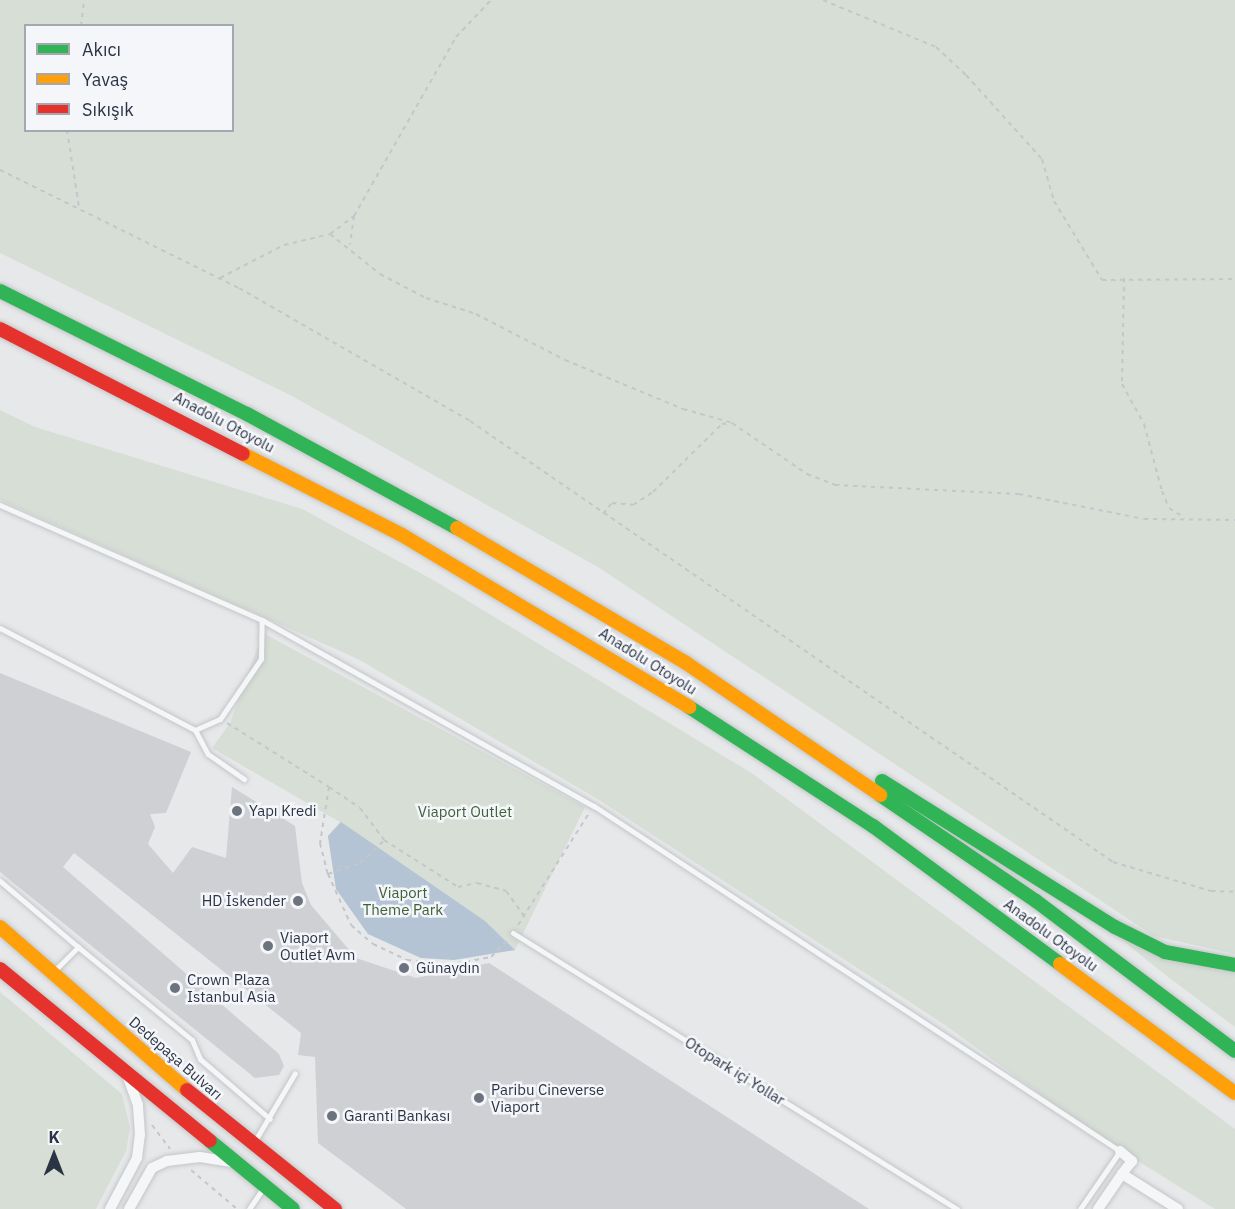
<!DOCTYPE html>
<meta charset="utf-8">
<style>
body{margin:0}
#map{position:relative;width:1235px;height:1209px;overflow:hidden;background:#e6e8ea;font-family:"IBM Plex Sans",sans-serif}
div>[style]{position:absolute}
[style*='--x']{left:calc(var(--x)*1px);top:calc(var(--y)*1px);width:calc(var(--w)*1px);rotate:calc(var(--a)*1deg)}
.green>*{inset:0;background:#d6ded6}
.water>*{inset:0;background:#b4c4d5}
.building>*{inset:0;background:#ced0d3}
.path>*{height:2px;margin-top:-1px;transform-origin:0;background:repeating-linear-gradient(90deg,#c5c6ca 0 4.5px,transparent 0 9px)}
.roads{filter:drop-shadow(0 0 2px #c4c6c8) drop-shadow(0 0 2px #c4c6c8)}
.lane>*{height:5px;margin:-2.5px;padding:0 2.5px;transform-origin:2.5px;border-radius:2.5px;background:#f5f6f7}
.street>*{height:10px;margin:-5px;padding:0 5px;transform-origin:5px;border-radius:5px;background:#f5f6f7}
.fast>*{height:14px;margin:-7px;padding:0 7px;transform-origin:7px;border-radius:7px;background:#30b455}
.slow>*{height:14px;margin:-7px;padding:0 7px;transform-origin:7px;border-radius:7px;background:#ff9f0a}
.jam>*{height:14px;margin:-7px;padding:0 7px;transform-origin:7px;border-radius:7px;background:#e5322d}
.dots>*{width:16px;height:16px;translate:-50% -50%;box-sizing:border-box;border:3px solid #f4f6f9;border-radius:50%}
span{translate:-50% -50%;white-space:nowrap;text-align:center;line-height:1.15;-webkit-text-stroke:5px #f4f6f9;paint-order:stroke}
.street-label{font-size:15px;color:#2b3445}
.poi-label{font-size:15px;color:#2b3445}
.left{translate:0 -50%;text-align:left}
.right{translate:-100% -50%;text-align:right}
.park-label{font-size:15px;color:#3f6138}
.legend{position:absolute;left:24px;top:24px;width:210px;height:108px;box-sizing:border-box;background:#f4f6f9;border:2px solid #a4a8b1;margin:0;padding:8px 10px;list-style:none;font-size:18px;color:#2b3445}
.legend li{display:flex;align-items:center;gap:12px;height:30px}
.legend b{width:30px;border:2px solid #a4a8b1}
.north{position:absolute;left:24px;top:1125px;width:60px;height:60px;-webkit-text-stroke:4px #f4f6f9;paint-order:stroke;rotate:0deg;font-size:16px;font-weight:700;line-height:24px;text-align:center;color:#2b3445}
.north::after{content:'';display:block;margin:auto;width:21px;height:27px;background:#2b3445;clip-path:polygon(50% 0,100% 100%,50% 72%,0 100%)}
</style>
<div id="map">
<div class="green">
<div style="clip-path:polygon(evenodd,0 0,1235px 0,1235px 954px,1154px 936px,598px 567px,292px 396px,0 253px,0 0,26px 26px,232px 26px,232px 130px,26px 130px,26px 26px)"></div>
<div style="clip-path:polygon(0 410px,35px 427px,302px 509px,435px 581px,753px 774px,1235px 1129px,1235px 1209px,1215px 1209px,1098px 1136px,945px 1025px,596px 798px,358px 659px,0 500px)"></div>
<div style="clip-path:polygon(263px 633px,585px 807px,515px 950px,421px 958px,368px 934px,336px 889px,328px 836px,340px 822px,212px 748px,230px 723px)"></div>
<div style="clip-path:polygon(1113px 933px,1235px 971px,1235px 1027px,1167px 976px)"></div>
<div style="clip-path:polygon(0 992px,122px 1094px,130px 1128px,126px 1151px,96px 1209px,0 1209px)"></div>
</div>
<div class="water">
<div style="clip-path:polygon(341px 822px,485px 921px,515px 950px,454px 960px,421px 958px,368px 934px,336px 889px,328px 836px)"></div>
</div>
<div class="building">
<div style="clip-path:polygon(0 673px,191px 752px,166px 813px,150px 814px,155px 827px,148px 844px,173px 873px,192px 847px,226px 858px,232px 787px,295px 826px,302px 883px,311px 905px,356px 958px,416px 978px,489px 963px,869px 1209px,406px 1209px,318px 1143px,315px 1057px,298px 1055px,301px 1033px,74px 853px,63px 867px,279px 1054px,284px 1066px,279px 1075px,255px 1078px,0 872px)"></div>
</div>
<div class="path">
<div style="--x:823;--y:0;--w:122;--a:22.6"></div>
<div style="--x:936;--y:47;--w:41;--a:43"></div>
<div style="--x:966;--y:75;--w:113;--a:47.9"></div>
<div style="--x:1042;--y:159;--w:44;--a:74.1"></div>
<div style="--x:1054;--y:201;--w:92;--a:58.7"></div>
<div style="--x:1102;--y:280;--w:133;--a:-0.4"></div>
<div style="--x:81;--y:26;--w:26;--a:-83"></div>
<div style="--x:67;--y:130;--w:78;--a:81.1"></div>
<div style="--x:0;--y:170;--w:267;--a:26.3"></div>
<div style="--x:239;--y:288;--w:267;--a:29.9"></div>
<div style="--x:470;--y:421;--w:780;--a:34.44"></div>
<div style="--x:1113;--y:862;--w:102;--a:16.5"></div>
<div style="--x:1211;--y:891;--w:24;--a:2"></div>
<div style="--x:354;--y:216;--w:206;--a:-60.3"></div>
<div style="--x:456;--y:37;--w:51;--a:-46.6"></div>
<div style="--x:330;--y:234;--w:30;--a:-37"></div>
<div style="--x:354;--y:216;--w:29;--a:98"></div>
<div style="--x:220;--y:278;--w:72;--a:-27.3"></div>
<div style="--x:284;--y:245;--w:47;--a:-13.4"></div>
<div style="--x:330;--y:234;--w:64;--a:38.7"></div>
<div style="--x:380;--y:274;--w:52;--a:27.6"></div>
<div style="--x:426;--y:298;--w:52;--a:17.7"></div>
<div style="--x:476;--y:314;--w:100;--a:27.3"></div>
<div style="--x:565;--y:360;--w:128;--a:22.6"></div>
<div style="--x:683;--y:409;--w:49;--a:15.5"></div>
<div style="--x:1124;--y:278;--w:106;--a:91.1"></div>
<div style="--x:1122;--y:384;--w:46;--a:61.2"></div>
<div style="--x:1144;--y:424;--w:69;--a:75"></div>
<div style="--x:1162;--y:491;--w:18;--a:68"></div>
<div style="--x:1169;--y:508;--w:15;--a:32"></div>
<div style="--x:603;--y:514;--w:14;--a:-51"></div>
<div style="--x:612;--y:503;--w:21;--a:5"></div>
<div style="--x:633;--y:505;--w:24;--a:-33"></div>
<div style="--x:653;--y:492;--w:97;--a:-44.6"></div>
<div style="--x:722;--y:424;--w:10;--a:-6"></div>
<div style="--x:732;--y:423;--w:91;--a:34.2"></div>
<div style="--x:807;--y:474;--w:30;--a:21"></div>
<div style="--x:835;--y:485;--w:184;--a:2.8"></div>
<div style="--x:1019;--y:494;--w:127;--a:11.3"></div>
<div style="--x:1144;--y:519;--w:91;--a:0.6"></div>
<div style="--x:227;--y:723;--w:120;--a:32.1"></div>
<div style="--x:329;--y:787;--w:57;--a:99.1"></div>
<div style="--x:320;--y:843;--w:32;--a:76"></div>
<div style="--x:328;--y:874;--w:56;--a:65.7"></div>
<div style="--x:351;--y:925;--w:29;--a:41"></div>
<div style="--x:373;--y:944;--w:38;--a:25"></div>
<div style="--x:407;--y:960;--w:41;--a:7"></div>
<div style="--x:448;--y:965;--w:44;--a:-10.5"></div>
<div style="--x:491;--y:957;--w:25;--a:-45"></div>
<div style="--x:329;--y:787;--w:37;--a:34"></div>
<div style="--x:360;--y:808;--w:40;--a:53"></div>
<div style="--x:384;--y:840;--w:88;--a:32.4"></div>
<div style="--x:458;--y:887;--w:19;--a:-12"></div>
<div style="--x:477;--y:883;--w:30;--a:15"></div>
<div style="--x:506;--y:891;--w:31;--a:54"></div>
<div style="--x:328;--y:874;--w:34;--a:-19"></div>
<div style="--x:360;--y:863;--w:33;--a:-43"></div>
<div style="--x:518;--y:925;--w:133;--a:-57.6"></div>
<div style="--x:152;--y:1125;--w:30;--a:53"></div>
<div style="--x:191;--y:1170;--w:60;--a:40.3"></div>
</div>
<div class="roads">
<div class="lane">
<div style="--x:0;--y:505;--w:286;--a:23.7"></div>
<div style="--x:262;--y:620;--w:381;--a:29.3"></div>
<div style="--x:594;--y:806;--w:629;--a:33.26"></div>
<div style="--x:1120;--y:1151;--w:70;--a:124.6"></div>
<div style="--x:0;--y:628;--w:220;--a:27.6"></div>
<div style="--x:195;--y:730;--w:27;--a:-24"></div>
<div style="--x:220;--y:719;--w:73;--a:-55.7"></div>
<div style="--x:261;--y:659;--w:39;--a:-89"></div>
<div style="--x:195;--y:730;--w:27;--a:62"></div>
<div style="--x:208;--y:754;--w:44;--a:34.8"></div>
<div style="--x:0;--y:881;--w:102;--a:40.2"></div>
<div style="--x:513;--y:933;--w:523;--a:31.87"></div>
<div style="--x:55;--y:970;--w:33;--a:-45"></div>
<div style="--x:78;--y:947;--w:147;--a:39.2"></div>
<div style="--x:192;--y:1040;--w:21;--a:67"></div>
<div style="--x:200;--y:1059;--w:92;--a:40.6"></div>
<div style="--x:253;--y:1144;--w:82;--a:-59.4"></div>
<div style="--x:249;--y:1209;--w:25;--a:-56"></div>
</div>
<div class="street">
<div style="--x:1120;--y:1151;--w:16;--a:40"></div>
<div style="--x:1132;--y:1161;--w:16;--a:128"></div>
<div style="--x:1122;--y:1174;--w:66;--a:32"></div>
<div style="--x:110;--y:1209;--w:58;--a:-62.1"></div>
<div style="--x:137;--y:1158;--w:23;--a:-83"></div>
<div style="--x:140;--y:1135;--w:30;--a:-94"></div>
<div style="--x:138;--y:1105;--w:32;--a:-110"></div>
<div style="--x:129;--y:1209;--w:47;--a:-60.7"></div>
<div style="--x:152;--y:1168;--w:17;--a:-25"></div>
<div style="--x:167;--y:1161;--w:33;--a:-7"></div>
<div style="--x:200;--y:1157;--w:32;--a:9"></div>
<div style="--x:1098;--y:1209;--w:42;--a:-55.6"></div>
</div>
<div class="fast">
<div style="--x:0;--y:291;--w:276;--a:26.5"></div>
<div style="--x:247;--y:414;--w:239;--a:28.5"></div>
<div style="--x:689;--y:707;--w:219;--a:32.9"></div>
<div style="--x:873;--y:826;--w:232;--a:36.4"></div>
<div style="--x:882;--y:781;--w:275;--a:32.1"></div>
<div style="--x:1115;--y:927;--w:56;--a:26.6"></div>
<div style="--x:1165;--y:952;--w:71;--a:10.5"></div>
<div style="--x:880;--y:795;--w:189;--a:34.2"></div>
<div style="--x:1036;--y:901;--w:249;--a:37"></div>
<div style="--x:210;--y:1141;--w:107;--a:39.3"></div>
</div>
<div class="slow">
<div style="--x:243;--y:454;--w:178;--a:27"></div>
<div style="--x:402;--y:535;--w:335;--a:30.9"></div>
<div style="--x:457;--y:528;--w:266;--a:30.5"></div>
<div style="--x:686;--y:663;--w:235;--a:34.2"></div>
<div style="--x:0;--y:927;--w:248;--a:41.1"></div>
<div style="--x:1060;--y:964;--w:217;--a:36.4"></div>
</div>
<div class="jam">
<div style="--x:0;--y:329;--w:273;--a:27.2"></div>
<div style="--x:0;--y:969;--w:271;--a:39.3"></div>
<div style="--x:187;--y:1090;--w:190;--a:38.8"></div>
</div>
</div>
<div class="dots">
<div style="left:237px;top:811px;background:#6c737f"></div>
<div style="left:298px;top:901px;background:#6c737f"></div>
<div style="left:268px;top:946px;background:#6c737f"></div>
<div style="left:404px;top:968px;background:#6c737f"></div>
<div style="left:175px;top:988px;background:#6c737f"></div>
<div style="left:479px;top:1098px;background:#6c737f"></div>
<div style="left:332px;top:1116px;background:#6c737f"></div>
</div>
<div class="street-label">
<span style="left:224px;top:422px;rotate:28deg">Anadolu Otoyolu</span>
<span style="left:648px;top:661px;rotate:32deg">Anadolu Otoyolu</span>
<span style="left:1051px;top:935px;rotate:36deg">Anadolu Otoyolu</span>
<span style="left:176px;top:1058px;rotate:41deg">Dedepaşa Bulvarı</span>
<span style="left:735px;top:1071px;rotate:32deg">Otopark içi Yollar</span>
</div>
<div class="poi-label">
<span class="left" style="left:249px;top:811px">Yapı Kredi</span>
<span class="right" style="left:286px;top:901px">HD İskender</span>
<span class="left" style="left:280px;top:946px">Viaport<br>Outlet Avm</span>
<span class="left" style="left:416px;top:968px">Günaydın</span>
<span class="left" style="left:187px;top:988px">Crown Plaza<br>Istanbul Asia</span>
<span class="left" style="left:491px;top:1098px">Paribu Cineverse<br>Viaport</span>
<span class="left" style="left:344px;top:1116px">Garanti Bankası</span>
</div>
<div class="park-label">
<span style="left:465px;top:812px">Viaport Outlet</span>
<span style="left:403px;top:901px">Viaport<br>Theme Park</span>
</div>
<ul class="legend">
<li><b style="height:8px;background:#30b455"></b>Akıcı</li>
<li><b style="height:8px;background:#ff9f0a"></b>Yavaş</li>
<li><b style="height:8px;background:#e5322d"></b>Sıkışık</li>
</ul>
<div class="north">K</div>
</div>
